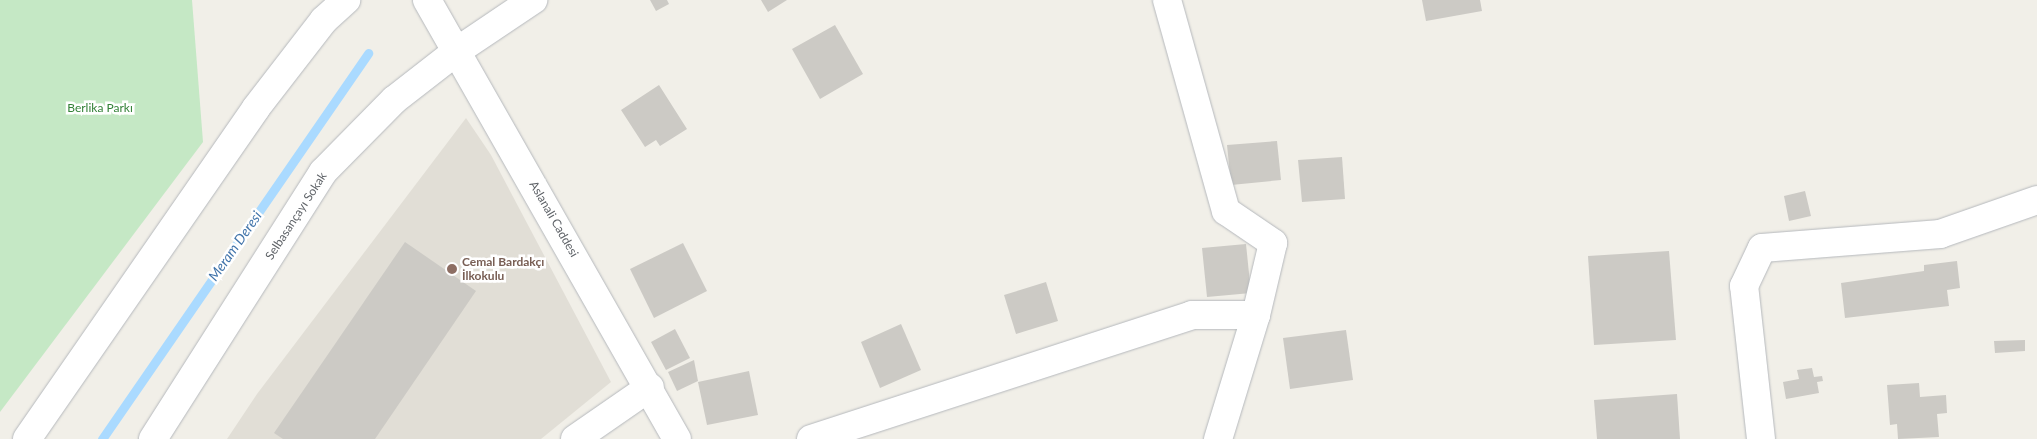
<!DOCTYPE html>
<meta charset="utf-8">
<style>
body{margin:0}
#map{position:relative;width:2037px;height:439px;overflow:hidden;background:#f1efe8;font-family:Lato,sans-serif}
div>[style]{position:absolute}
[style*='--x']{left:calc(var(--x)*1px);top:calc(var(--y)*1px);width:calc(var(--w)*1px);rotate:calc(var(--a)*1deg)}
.education>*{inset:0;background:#e1ded6}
.green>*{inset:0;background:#c5e8c5}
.stream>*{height:9px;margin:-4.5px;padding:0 4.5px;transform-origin:4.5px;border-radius:4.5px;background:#aadaff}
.building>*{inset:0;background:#cccac5}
.roads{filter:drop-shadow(0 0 1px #b5b8bc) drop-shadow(0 0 1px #b5b8bc)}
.minor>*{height:28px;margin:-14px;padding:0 14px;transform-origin:14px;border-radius:14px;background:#fff}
.dots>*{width:14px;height:14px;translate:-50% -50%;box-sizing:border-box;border:2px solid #fff;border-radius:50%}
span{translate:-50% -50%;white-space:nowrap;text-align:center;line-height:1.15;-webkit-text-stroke:5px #fff;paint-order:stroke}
.park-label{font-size:12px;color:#348238}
.street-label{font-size:12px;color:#5f6368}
.education-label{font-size:12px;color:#785e54;font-weight:700}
.left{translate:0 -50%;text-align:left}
.water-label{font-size:14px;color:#4174aa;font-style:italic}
</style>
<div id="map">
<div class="education">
<div style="clip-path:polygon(466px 118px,491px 155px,611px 382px,541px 439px,227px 439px,257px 394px)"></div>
</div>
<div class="green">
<div style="clip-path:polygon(0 0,192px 0,203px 142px,0 412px)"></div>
</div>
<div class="stream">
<div style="--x:102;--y:439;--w:469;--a:-55.4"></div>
</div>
<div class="building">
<div style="clip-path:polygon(650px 0,667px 0,669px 4px,656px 11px)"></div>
<div style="clip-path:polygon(761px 0,787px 0,768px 12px)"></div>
<div style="clip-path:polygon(1422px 0,1480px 0,1482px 11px,1426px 21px)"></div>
<div style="clip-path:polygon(835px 25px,863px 74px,820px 99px,792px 49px)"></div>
<div style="clip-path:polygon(659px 85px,687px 129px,660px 146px,656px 140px,645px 147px,621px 110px)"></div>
<div style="clip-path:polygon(1277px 141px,1281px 180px,1231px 185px,1227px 145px)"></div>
<div style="clip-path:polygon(1342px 157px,1345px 199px,1302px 202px,1298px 160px)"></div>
<div style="clip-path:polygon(1805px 191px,1811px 216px,1789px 221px,1784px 196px)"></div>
<div style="clip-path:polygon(405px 242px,476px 291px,375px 439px,283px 439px,274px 433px)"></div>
<div style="clip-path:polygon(683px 243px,707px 291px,654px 318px,630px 269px)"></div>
<div style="clip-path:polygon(1246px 244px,1251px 293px,1207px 297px,1202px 248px)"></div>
<div style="clip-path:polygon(1669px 251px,1676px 340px,1594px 345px,1588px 256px)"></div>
<div style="clip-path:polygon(1957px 261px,1960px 288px,1947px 290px,1949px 306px,1845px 318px,1841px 283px,1924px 271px,1924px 265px)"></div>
<div style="clip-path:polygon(1046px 282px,1058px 321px,1016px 334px,1004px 295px)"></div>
<div style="clip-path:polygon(901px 324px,921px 370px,880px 388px,861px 342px)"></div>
<div style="clip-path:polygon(675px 329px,690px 358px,666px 370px,651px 342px)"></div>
<div style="clip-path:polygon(1346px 330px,1353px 380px,1290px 389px,1283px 338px)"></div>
<div style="clip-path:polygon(2025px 340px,2025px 351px,1995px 353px,1994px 341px)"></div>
<div style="clip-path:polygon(694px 360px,698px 381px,677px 391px,668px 372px)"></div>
<div style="clip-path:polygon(1812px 368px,1814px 377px,1822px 376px,1823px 381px,1817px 382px,1819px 393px,1786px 399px,1783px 382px,1799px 379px,1797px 370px)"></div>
<div style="clip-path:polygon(749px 371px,758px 415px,707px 425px,698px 382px)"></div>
<div style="clip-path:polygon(1919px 383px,1920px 397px,1946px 395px,1947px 413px,1937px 414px,1939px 437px,1898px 439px,1897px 424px,1890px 425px,1887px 385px)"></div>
<div style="clip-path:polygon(1677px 394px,1680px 439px,1597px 439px,1594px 400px)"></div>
</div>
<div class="roads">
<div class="minor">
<div style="--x:427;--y:0;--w:505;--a:60.34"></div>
<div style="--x:1167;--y:0;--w:219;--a:74.4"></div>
<div style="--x:1226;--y:211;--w:57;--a:34.2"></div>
<div style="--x:1273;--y:243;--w:74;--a:103.3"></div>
<div style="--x:1256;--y:315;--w:130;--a:107"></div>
<div style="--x:27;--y:439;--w:402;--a:-55.3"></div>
<div style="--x:256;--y:108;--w:111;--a:-52.3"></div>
<div style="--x:324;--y:20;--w:30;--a:-42"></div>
<div style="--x:153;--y:439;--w:317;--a:-57.5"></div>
<div style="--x:323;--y:172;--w:101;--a:-45.4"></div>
<div style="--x:394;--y:100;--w:80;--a:-37.9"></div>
<div style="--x:457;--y:51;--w:92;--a:-33.9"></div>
<div style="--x:575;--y:439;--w:91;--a:-34.7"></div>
<div style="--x:811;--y:439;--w:401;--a:-18"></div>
<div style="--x:1192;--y:315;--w:64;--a:0"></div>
<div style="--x:1761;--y:439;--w:154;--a:-96.3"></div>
<div style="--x:1744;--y:286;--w:42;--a:-64.7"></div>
<div style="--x:1762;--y:248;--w:179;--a:-4.5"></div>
<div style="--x:1940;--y:234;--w:103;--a:-19.3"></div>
</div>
</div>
<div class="dots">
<div style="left:452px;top:269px;background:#8d6e63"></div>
</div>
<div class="park-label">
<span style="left:100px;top:108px">Berlika Parkı</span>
</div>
<div class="street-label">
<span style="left:296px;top:216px;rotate:-57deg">Selbasançayı Sokak</span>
<span style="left:554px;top:219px;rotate:60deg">Aslanali Caddesi</span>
</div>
<div class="education-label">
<span class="left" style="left:462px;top:269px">Cemal Bardakçı<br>İlkokulu</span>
</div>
<div class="water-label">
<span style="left:235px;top:246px;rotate:-55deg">Meram Deresi</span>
</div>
</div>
